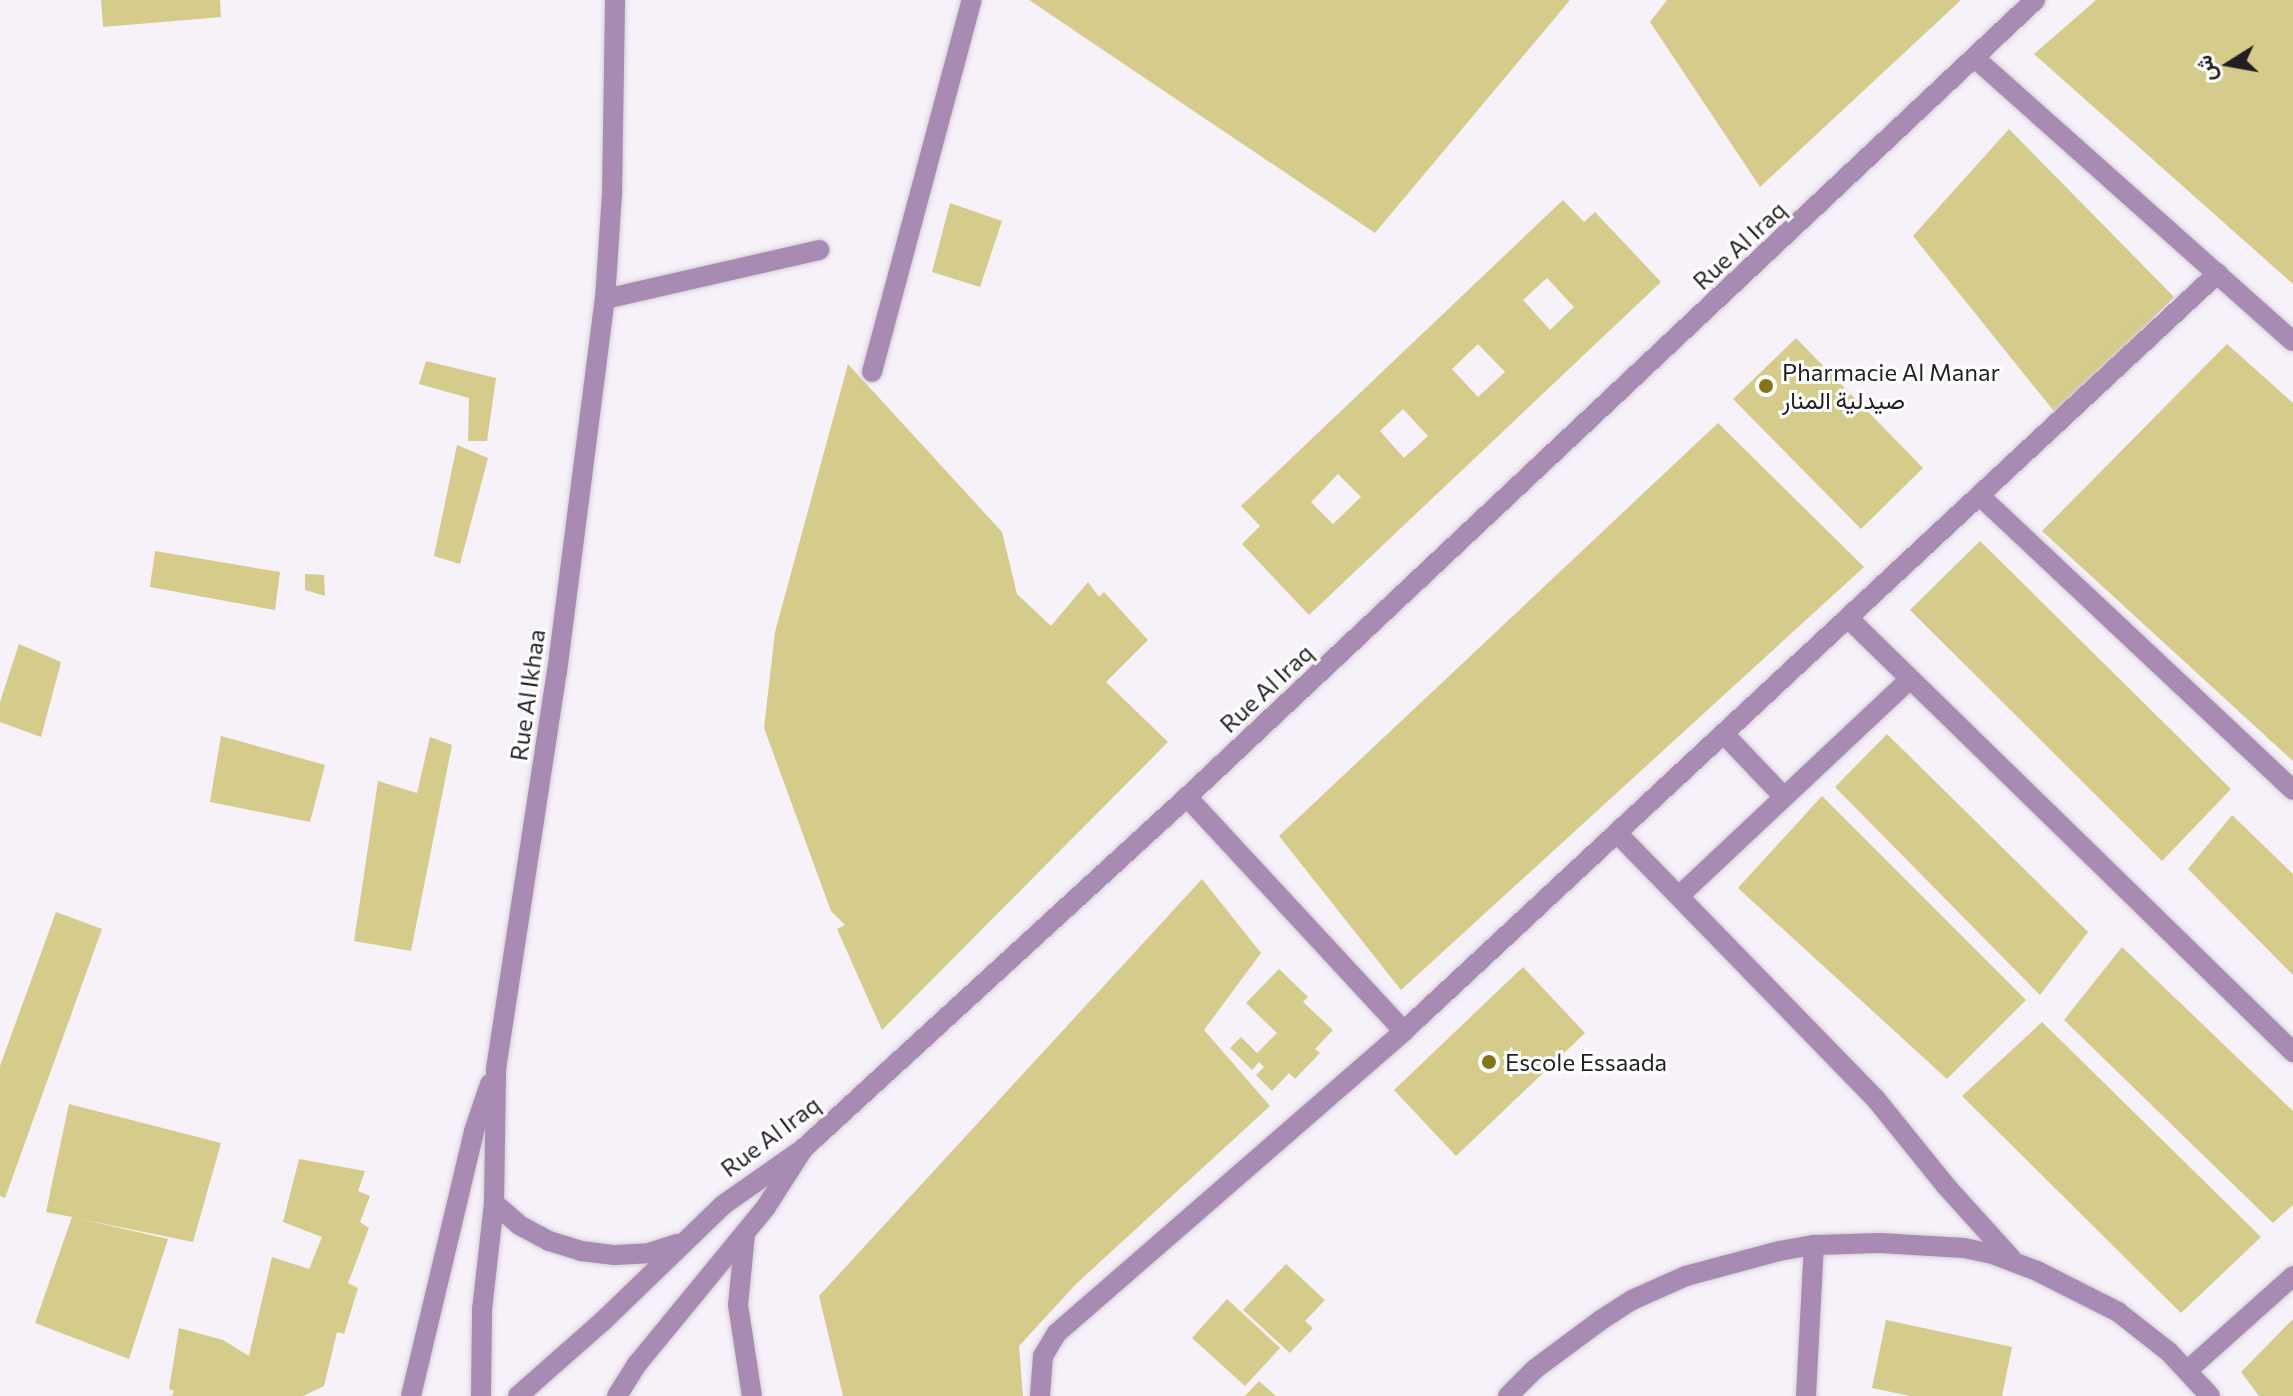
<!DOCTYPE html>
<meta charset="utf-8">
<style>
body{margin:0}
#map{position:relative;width:2293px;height:1396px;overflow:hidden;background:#f7f1f9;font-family:Commissioner,Vazirmatn,sans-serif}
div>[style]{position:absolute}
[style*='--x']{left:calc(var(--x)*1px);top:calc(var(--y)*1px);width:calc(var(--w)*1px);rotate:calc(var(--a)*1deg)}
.building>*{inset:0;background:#d5cb8a}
.roads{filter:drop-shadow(0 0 2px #d5cfd7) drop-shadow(0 0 2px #d5cfd7)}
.minor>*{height:20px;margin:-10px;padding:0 10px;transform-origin:10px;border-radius:10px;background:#a78bb2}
.dots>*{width:22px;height:22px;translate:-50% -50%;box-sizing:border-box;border:4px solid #fff;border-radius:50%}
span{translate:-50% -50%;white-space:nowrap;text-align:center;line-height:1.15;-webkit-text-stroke:6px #fff;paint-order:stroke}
.street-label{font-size:24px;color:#211f22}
.poi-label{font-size:24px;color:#211f22}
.left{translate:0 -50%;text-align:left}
.north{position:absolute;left:2189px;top:24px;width:80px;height:80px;-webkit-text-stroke:6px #fff;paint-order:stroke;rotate:259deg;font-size:22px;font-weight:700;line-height:32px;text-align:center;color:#211f22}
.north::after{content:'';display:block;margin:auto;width:28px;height:36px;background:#211f22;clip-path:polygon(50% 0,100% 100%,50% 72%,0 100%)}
</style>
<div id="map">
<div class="building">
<div style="clip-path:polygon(101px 0,220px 0,221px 17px,103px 27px)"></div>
<div style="clip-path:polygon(1029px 0,1570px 0,1375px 233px)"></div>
<div style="clip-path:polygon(1667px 0,1961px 0,1760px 187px,1650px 22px)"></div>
<div style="clip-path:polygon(2096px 0,2293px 0,2293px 284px,2034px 54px)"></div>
<div style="clip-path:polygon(2009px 129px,2174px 297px,2057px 415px,1913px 236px)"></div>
<div style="clip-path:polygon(evenodd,1563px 200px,1584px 222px,1595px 212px,1661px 282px,1309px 615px,1242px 544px,1260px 526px,1241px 506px,1563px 200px,1547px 278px,1574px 307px,1550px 330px,1523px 300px,1547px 278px,1563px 200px,1478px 344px,1505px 372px,1478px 397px,1452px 369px,1478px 344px,1563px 200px,1403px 409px,1428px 436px,1404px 458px,1380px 431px,1403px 409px,1563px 200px,1338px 474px,1361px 497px,1333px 524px,1311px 502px,1338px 474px)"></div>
<div style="clip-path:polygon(950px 203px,1002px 221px,980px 287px,932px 272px)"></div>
<div style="clip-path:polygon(1796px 338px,1923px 468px,1861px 529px,1733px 399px)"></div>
<div style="clip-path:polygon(2227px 344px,2293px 403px,2293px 761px,2042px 531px)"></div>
<div style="clip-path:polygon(426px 361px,496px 378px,487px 441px,468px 441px,469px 398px,419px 384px)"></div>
<div style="clip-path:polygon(848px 364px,1002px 532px,1017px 594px,1051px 626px,1088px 582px,1099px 597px,1104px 592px,1148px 640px,1106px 682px,1168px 742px,882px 1030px,837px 929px,845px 925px,831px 911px,764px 728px,775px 632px)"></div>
<div style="clip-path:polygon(1718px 423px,1864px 567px,1401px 990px,1279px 836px)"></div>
<div style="clip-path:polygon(457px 445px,488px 458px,460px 564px,434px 556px)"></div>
<div style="clip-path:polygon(1980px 541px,2231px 789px,2162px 861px,1910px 610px)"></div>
<div style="clip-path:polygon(155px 551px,280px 572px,275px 610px,150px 587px)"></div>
<div style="clip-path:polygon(305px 574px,324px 575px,325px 596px,305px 590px)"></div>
<div style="clip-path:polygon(19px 644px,61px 662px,41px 737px,0 722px,0 702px)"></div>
<div style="clip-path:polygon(1887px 734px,2088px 932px,2040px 995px,1835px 787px)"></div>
<div style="clip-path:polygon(221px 736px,325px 765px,310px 822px,210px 802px)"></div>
<div style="clip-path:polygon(430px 737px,452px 745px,411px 951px,354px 941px,378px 781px,417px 793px)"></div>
<div style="clip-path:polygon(1822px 796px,2026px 1000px,1947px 1079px,1738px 888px)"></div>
<div style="clip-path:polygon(2232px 815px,2293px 874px,2293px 975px,2188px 869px)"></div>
<div style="clip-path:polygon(1202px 879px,1261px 953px,1204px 1030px,1270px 1106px,1076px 1284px,1019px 1346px,1023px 1396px,843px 1396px,819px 1296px)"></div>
<div style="clip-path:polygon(56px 912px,102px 929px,5px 1198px,0 1196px,0 1066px)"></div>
<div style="clip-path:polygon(2122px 947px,2293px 1111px,2293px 1205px,2273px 1223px,2064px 1020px)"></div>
<div style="clip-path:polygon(1523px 967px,1585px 1033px,1456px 1156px,1394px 1090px)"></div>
<div style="clip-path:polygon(1279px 969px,1308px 997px,1303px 1002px,1333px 1030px,1315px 1049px,1320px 1053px,1295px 1079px,1289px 1073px,1272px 1091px,1256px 1075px,1264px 1067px,1259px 1062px,1252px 1070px,1230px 1048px,1241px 1037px,1257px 1053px,1277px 1033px,1246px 1003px)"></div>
<div style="clip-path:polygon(2042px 1022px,2261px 1237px,2181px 1313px,1962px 1096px)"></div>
<div style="clip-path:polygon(69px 1104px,221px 1143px,193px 1242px,76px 1218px,168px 1239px,129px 1359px,35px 1323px,72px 1217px,46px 1212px)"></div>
<div style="clip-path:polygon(299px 1159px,365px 1171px,358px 1191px,370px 1196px,360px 1222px,369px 1228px,348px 1283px,358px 1288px,344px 1334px,337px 1332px,324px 1386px,303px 1396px,172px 1396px,174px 1391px,169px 1389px,179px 1328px,223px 1340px,249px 1356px,272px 1257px,309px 1269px,322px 1237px,283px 1222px)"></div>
<div style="clip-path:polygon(1286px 1264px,1325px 1300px,1305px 1321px,1313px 1328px,1290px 1353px,1243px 1310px)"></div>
<div style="clip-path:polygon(1227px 1299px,1280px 1348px,1245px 1386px,1192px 1338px)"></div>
<div style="clip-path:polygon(2293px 1319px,2293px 1396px,2259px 1396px,2241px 1372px)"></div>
<div style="clip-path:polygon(1886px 1320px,2012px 1347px,2002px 1396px,1910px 1396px,1872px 1388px)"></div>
<div style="clip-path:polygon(1259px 1381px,1276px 1396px,1245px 1396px)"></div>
</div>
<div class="roads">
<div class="minor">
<div style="--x:1976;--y:59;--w:424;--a:41.7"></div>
<div style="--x:605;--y:299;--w:220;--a:-12.9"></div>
<div style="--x:872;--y:372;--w:385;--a:-75"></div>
<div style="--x:1980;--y:496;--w:429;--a:43.2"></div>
<div style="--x:1848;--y:618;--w:622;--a:44.28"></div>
<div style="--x:1724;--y:734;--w:87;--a:46.4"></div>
<div style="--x:1187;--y:797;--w:319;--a:47.2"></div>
<div style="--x:1617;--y:833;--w:370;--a:45.8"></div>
<div style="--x:1875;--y:1098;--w:113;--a:51.1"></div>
<div style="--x:1946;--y:1186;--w:97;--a:47.9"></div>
<div style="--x:1679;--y:896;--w:317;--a:-43.2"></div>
<div style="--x:494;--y:1203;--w:33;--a:41"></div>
<div style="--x:519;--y:1225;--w:34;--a:28"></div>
<div style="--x:549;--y:1241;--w:34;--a:17"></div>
<div style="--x:581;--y:1251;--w:34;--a:7"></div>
<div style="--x:615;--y:1255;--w:34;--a:-3"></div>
<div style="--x:649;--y:1253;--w:29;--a:-18"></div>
<div style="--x:745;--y:1234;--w:71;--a:95.6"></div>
<div style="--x:738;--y:1305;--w:92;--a:81.3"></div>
<div style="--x:2188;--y:1370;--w:141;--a:-41.8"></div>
<div style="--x:411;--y:1396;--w:272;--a:-76.6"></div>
<div style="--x:474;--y:1131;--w:50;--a:-71.2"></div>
<div style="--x:481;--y:1396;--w:86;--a:-89.3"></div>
<div style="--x:482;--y:1310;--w:108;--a:-83.6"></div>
<div style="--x:494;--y:1203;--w:134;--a:-89.1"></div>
<div style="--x:496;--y:1069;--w:402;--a:-81.3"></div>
<div style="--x:557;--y:672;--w:376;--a:-82.7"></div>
<div style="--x:605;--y:299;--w:105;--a:-86.2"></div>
<div style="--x:612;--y:194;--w:194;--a:-89.1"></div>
<div style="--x:518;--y:1396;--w:112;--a:-41.4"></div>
<div style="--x:602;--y:1322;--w:168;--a:-44"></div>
<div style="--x:723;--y:1205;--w:99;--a:-35.1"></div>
<div style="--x:804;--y:1148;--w:520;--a:-42.5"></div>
<div style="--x:1187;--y:797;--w:1164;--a:-43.22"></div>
<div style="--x:617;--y:1396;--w:39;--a:-58"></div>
<div style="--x:638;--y:1363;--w:202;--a:-50.6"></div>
<div style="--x:766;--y:1207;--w:67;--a:-57.3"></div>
<div style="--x:1040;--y:1396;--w:40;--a:-85.7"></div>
<div style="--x:1043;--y:1356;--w:27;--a:-59"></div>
<div style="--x:1057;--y:1333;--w:460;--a:-41"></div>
<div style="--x:1404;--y:1031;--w:1112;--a:-42.96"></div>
<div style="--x:1508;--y:1396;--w:38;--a:-45"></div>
<div style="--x:1535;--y:1369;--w:82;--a:-36.6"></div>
<div style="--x:1601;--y:1320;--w:37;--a:-33"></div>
<div style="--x:1632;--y:1300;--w:59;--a:-24"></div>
<div style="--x:1686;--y:1276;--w:96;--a:-15"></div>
<div style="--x:1779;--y:1251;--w:36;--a:-10"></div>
<div style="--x:1814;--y:1245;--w:66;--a:-1.7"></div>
<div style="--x:1880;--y:1243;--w:84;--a:3.4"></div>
<div style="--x:1964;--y:1248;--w:29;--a:12"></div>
<div style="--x:1992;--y:1254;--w:48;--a:20.7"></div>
<div style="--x:2037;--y:1271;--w:91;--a:26.8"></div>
<div style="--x:2118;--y:1312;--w:65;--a:38.1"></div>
<div style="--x:2169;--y:1352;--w:60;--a:47"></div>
<div style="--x:1806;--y:1396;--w:151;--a:-87"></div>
</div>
</div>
<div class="dots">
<div style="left:1766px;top:386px;background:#837619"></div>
<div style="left:1489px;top:1062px;background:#837619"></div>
</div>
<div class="street-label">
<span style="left:1739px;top:245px;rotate:-43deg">Rue Al Iraq</span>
<span style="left:1266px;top:688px;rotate:-43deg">Rue Al Iraq</span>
<span style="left:527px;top:695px;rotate:-82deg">Rue Al Ikhaa</span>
<span style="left:770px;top:1136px;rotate:-37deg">Rue Al Iraq</span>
</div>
<div class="poi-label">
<span class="left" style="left:1782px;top:386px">Pharmacie Al Manar<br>صيدلية المنار</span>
<span class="left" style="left:1505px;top:1062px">Escole Essaada</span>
</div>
<div class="north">ش</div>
</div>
